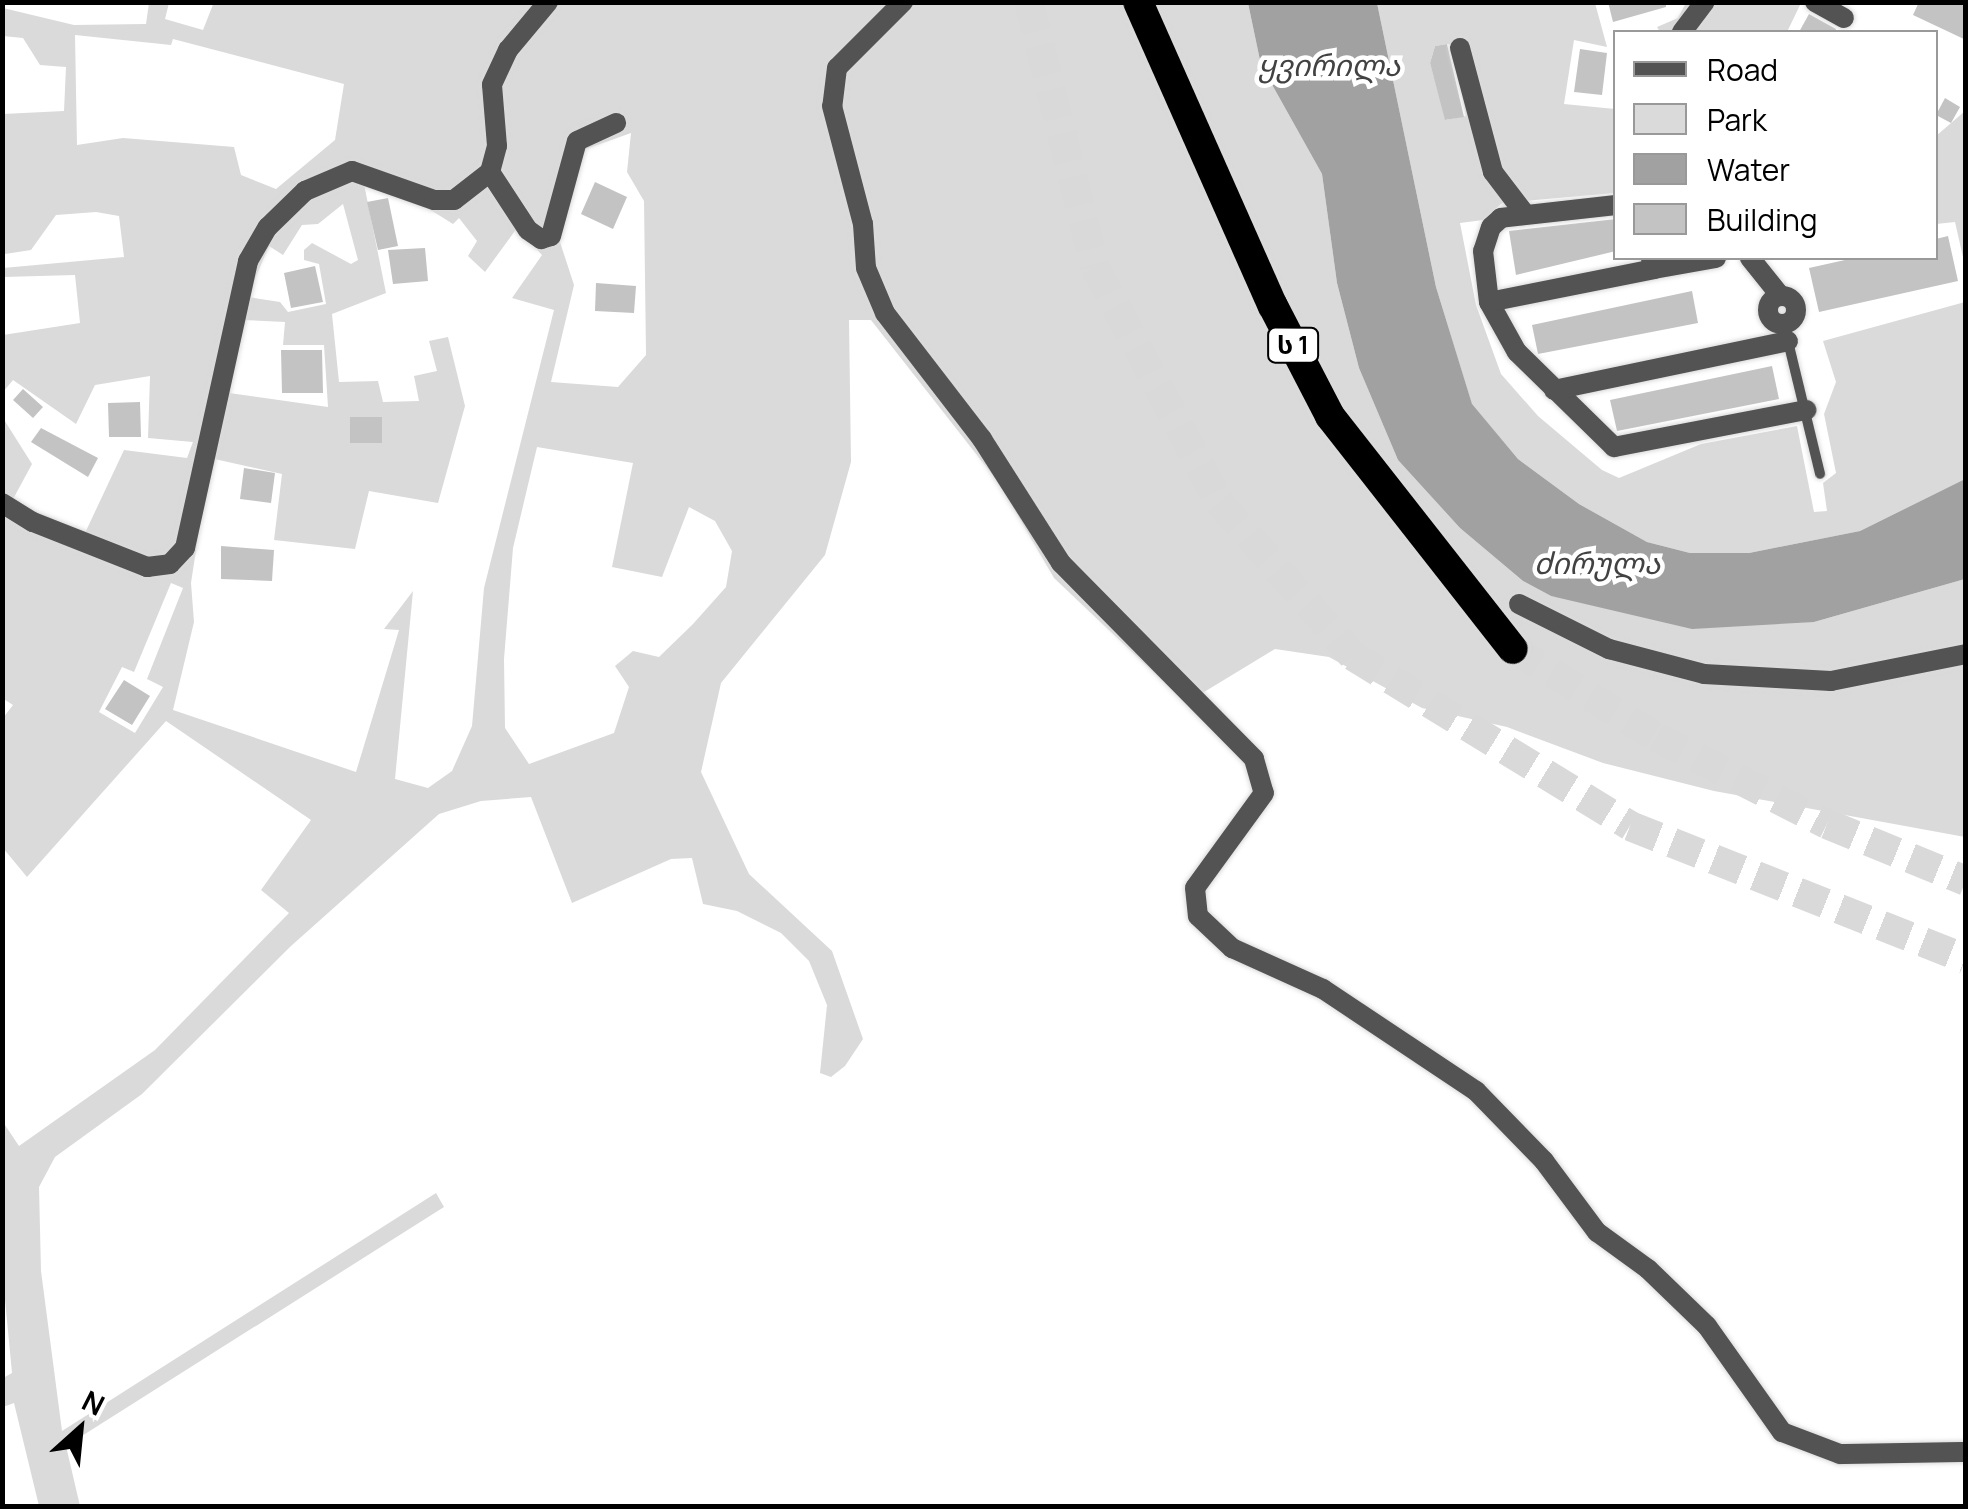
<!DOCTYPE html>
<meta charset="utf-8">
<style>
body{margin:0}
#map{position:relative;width:1968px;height:1509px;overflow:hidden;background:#fff;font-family:Manrope,"Noto Sans Georgian",sans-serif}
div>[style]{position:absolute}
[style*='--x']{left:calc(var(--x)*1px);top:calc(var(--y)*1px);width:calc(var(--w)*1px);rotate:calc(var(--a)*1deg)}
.green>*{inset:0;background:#dadada}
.water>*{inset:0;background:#a1a1a1}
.building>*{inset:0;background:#c3c3c3}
.motorway-tunnel>*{height:30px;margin-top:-15px;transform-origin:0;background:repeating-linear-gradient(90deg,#d9d9d9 0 30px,transparent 0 45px)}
.roads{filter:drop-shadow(0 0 2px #dbdbdb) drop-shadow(0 0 2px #dbdbdb)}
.service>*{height:10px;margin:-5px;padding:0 5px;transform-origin:5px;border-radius:5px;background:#535353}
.minor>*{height:20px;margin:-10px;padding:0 10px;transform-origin:10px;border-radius:10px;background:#535353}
.minor>.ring{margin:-10px;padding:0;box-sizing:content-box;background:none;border:20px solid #535353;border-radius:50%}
.motorway>*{height:30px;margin:-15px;padding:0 15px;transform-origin:15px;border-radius:15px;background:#000}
span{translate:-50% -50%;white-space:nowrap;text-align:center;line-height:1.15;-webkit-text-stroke:9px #fff;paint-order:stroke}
.shield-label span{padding:2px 8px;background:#fff;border:2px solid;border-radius:8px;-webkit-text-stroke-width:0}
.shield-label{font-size:25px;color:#000;font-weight:700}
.water-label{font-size:30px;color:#424242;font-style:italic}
.frame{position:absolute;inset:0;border:5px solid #000;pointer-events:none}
.legend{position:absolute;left:1613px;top:30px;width:325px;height:230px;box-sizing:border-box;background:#fff;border:2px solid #999;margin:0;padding:12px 18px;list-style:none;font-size:30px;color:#000}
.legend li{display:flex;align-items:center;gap:20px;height:50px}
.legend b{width:50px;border:2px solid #999}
.north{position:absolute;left:30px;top:1379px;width:100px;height:100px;-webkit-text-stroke:8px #fff;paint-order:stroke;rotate:27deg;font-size:28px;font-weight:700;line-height:40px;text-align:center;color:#000}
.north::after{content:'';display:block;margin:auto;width:35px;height:45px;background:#000;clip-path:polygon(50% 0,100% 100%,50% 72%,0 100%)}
</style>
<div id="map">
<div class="green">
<div style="clip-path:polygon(evenodd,214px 2px,1248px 3px,1261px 65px,1322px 174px,1337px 283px,1359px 368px,1398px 460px,1460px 528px,1523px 581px,1551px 596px,1814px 622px,1965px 579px,1965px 837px,1714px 791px,1603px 763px,1507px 727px,1422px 708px,1329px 657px,1275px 649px,1186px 703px,1054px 578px,999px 483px,871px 320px,849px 320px,851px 462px,825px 555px,721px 683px,701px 772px,749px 874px,832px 951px,863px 1039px,845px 1066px,831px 1077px,820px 1073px,827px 1005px,809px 961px,781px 933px,737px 911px,703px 904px,692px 858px,671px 859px,572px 903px,531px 797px,481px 801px,439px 814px,291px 946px,142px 1094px,55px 1157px,39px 1187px,41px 1271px,62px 1431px,436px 1193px,444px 1207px,66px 1446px,80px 1506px,39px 1506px,14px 1403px,3px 1407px,3px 1378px,12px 1373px,2px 1268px,3px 1122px,19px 1146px,155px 1050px,289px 913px,261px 890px,311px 820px,166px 721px,27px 877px,3px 848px,3px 718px,13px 705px,2px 698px,3px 418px,32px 464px,12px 501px,85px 533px,124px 450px,187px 458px,193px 442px,148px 438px,150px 376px,95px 385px,76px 424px,13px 380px,3px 392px,3px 335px,80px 323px,75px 275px,3px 277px,3px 268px,124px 257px,119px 216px,96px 212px,56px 215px,31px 250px,5px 254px,3px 264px,3px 114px,64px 111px,66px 67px,40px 65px,23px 38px,3px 36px,3px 8px,74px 25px,146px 24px,149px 3px,169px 3px,165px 19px,203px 30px,214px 2px,75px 35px,171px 45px,173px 39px,344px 84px,335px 140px,276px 189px,241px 175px,234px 147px,123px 138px,77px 145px,75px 35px,214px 2px,631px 133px,627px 172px,644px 201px,646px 355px,618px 387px,551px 382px,574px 285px,560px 242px,583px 150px,631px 133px,214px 2px,364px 184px,421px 204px,453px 224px,459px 218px,477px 241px,468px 256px,485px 272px,517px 228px,542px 255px,512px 298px,554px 310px,484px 588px,472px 726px,452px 771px,428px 788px,395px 779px,413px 591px,384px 629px,399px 630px,356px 772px,173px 710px,194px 622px,191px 583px,210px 458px,282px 474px,274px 540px,355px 549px,369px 491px,438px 503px,465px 406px,448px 337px,429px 341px,437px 371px,414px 376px,419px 401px,383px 402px,378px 381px,339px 382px,332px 314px,386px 293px,364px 184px,214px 2px,343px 204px,358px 260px,351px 264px,312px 243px,304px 250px,304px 260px,319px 264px,326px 304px,288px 312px,280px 302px,247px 297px,269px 246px,283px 255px,302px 225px,318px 224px,343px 204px,214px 2px,243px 320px,285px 322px,283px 345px,324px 345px,328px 407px,229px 393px,243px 320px,214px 2px,537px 447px,633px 463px,612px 567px,662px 577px,689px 507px,715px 521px,732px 551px,726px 587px,693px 624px,659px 657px,633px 651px,615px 666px,629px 687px,614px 733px,529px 764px,505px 728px,504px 659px,513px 548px,537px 447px,214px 2px,171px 583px,183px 588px,147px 679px,163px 687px,135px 733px,99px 712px,122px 667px,134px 672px,171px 583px)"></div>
<div style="clip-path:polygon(evenodd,1377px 3px,1595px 3px,1607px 47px,1574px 40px,1564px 104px,1615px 109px,1615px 193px,1502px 203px,1483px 220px,1460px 223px,1476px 305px,1501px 374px,1538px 416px,1602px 470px,1619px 478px,1701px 444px,1797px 426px,1814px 512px,1827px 511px,1823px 483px,1836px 473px,1824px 414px,1836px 382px,1823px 341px,1965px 302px,1965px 479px,1860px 531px,1749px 553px,1690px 553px,1647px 542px,1579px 504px,1518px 459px,1472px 405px,1436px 287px,1377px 3px,1447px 44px,1453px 45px,1466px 116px,1446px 120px,1430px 63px,1435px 46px,1447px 44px)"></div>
<div style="clip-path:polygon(1686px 3px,1830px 3px,1847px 27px,1801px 3px,1787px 32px,1660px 32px,1657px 27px,1678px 18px)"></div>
<div style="clip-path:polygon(1965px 111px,1965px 266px,1955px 222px,1936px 224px,1936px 136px)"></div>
</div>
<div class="water">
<div style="clip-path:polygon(1248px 3px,1377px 3px,1436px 287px,1472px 404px,1518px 459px,1579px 504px,1647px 542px,1690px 553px,1749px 553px,1860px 531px,1965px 479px,1965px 579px,1814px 622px,1692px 629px,1551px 596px,1523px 581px,1460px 528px,1398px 460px,1359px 368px,1337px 283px,1322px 174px,1261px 65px)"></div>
</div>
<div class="building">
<div style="clip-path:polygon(1608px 2px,1666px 2px,1666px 7px,1613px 22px)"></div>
<div style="clip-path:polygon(1919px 2px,1966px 2px,1966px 40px,1913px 15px)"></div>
<div style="clip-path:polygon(1809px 14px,1836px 29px,1835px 32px,1799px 32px)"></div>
<div style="clip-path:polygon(1447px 44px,1464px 117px,1445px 120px,1430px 63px,1435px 46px)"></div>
<div style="clip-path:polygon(1580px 49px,1607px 53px,1602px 95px,1574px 92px)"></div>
<div style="clip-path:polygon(1945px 98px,1960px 107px,1951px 123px,1936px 115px)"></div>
<div style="clip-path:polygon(595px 182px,627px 197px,613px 229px,581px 214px)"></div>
<div style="clip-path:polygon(388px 198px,398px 246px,378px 250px,367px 202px)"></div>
<div style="clip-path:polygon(1616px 219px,1616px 251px,1516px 275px,1509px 231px)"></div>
<div style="clip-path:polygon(1948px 236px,1958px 281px,1819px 312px,1809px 268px,1854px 258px,1936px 258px,1936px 239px)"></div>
<div style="clip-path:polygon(425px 248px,428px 281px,393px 284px,388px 250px)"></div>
<div style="clip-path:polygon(315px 266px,323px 302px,291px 308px,284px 273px)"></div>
<div style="clip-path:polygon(596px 283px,636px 286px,634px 313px,595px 311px)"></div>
<div style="clip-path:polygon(1692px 291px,1698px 323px,1538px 354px,1532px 325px)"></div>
<div style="clip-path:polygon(281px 350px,322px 350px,323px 393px,282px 393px)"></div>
<div style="clip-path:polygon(1772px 366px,1779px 399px,1617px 431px,1610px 400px)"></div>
<div style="clip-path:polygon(23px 389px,43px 407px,33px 418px,13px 400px)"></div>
<div style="clip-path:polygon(140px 402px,141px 437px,109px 437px,108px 403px)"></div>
<div style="clip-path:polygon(350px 417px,382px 417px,382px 443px,350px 443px)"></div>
<div style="clip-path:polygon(41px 428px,98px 458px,88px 477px,31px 442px)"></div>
<div style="clip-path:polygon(244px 468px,275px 473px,271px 503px,240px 499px)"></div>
<div style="clip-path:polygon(221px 546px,274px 550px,272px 581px,221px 579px)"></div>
<div style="clip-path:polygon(124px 680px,150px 696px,132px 725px,105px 709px)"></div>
</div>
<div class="motorway-tunnel">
<div style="--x:1029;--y:2;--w:273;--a:76"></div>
<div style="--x:1095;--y:267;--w:266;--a:62.2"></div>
<div style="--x:1219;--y:502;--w:204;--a:49"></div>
<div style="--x:1353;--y:656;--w:325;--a:31.5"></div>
<div style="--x:1630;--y:826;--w:361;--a:21.6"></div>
<div style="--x:1513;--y:649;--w:168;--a:31.6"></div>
<div style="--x:1656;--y:737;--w:192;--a:27"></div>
<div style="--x:1827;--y:824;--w:150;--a:22.3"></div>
</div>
<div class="roads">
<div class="service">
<div style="--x:1785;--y:329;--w:149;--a:76.4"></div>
</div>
<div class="minor">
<div style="--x:548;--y:2;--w:62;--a:129.8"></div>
<div style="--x:508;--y:50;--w:38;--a:115"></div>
<div style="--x:492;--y:85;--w:61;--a:85.3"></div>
<div style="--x:497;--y:146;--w:27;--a:105"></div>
<div style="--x:490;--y:172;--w:69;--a:56.8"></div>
<div style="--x:528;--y:230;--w:16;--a:35"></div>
<div style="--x:541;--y:239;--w:10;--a:-17"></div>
<div style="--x:551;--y:236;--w:98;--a:-74.7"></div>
<div style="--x:577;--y:141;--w:43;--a:-24.8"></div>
<div style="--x:903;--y:2;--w:93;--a:135"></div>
<div style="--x:837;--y:68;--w:38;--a:97"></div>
<div style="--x:832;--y:106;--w:122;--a:75.3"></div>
<div style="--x:863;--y:224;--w:44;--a:86.1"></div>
<div style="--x:866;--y:268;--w:49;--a:67.1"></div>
<div style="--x:885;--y:313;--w:159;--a:52.4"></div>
<div style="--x:982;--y:439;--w:147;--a:57.5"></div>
<div style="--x:1061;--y:563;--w:275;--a:45.4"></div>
<div style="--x:1254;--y:759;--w:35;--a:74"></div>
<div style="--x:1264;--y:793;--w:117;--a:126"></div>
<div style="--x:1195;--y:888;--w:28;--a:84"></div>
<div style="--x:1198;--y:916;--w:47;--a:43.3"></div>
<div style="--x:1232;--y:948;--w:100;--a:24.3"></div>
<div style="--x:1323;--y:989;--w:184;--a:33.7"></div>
<div style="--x:1476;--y:1091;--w:98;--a:45.8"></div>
<div style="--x:1544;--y:1161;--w:89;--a:53.3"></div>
<div style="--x:1597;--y:1232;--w:63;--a:36"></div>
<div style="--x:1648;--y:1269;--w:82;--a:44"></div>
<div style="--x:1707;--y:1326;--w:130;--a:54.7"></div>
<div style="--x:1782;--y:1432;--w:62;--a:20.8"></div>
<div style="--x:1840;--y:1454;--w:126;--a:-0.9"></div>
<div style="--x:1815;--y:2;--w:33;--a:29"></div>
<div style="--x:1682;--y:32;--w:38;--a:-53"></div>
<div style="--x:1460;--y:48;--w:128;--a:75.1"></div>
<div style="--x:1493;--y:172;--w:53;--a:52.7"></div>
<div style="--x:1616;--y:205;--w:116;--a:173.6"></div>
<div style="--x:1501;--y:218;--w:13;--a:138"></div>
<div style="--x:1491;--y:227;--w:25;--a:108"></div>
<div style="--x:1483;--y:251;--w:51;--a:83.3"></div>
<div style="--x:1489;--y:302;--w:57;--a:60.8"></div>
<div style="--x:1517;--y:352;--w:136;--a:44.4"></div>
<div style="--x:1614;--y:447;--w:196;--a:-10.9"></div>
<div style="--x:1750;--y:258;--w:45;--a:51.3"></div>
<div style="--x:1651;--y:260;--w:9;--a:72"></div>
<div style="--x:1654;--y:269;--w:63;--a:-10.1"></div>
<div class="ring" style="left:1768px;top:296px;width:8px;height:8px"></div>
<div style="--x:1489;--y:302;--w:168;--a:-11.3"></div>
<div style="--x:1554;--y:390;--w:239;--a:-11.8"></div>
<div style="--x:2;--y:503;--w:36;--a:32"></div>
<div style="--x:33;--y:522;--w:123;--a:21.5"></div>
<div style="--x:147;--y:567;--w:23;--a:-7"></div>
<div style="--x:170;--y:564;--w:22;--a:-47"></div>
<div style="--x:185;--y:548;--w:294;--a:-77.6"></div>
<div style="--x:248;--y:261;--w:39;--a:-60"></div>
<div style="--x:268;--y:227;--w:52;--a:-44.2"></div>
<div style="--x:305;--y:191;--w:51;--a:-23.1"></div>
<div style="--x:352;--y:171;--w:87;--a:19.5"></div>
<div style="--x:434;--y:200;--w:20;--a:0"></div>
<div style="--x:454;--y:200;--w:46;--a:-37.9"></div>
<div style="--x:1519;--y:604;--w:101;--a:26.6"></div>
<div style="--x:1609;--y:649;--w:98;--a:14.7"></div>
<div style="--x:1704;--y:674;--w:127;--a:3.2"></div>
<div style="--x:1831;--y:681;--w:138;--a:-11.3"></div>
</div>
<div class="motorway">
<div style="--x:1138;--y:2;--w:333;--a:66.1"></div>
<div style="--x:1273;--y:306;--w:124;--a:62.6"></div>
<div style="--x:1330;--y:416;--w:296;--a:51.9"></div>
</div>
</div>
<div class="shield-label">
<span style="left:1293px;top:345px">ს 1</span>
</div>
<div class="water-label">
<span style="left:1329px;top:65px">ყვირილა</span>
<span style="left:1597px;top:563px">ძირულა</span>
</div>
<div class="frame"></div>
<ul class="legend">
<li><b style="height:12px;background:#535353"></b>Road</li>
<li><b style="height:28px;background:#dadada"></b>Park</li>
<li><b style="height:28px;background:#a1a1a1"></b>Water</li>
<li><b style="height:28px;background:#c3c3c3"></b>Building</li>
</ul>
<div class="north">N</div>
</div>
